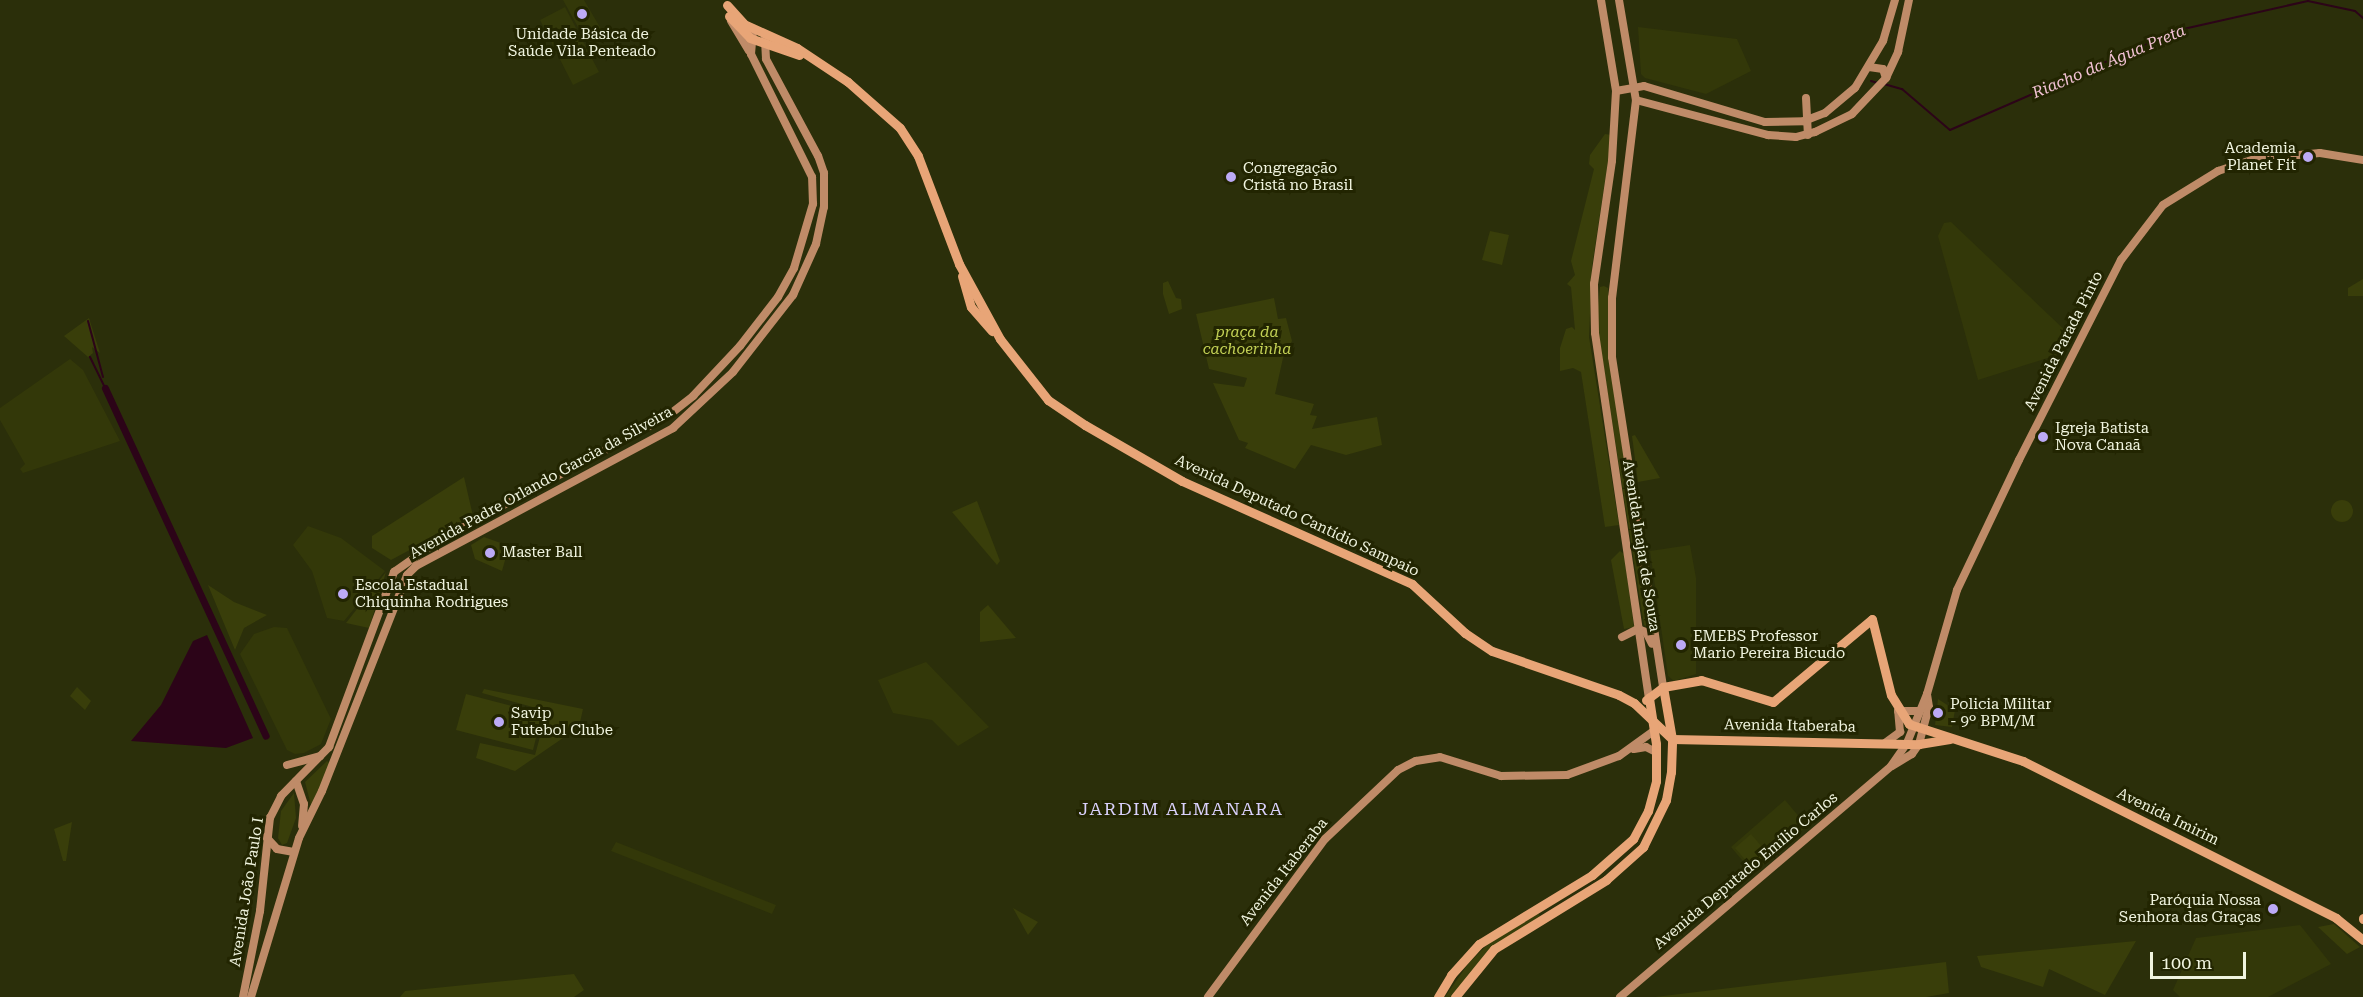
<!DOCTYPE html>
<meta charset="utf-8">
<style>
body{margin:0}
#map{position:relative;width:2363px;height:997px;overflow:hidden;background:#2b2f0a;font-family:"Roboto Serif",serif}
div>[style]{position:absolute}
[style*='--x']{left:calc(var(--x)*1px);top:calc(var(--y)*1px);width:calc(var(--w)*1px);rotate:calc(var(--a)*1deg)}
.built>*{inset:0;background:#333809}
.green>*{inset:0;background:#393e0a}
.round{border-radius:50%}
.water>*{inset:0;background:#2c0418}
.stream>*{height:2px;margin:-1px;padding:0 1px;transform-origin:1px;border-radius:1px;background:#2c0418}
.canal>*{height:7px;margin:-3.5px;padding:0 3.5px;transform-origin:3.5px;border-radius:3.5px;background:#2c0418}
.secondary>*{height:8px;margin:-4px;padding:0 4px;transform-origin:4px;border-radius:4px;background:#bf8b68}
.primary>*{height:9px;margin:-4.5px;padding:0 4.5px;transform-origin:4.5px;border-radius:4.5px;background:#e8a577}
.dots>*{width:16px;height:16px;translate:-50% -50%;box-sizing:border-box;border:3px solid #222501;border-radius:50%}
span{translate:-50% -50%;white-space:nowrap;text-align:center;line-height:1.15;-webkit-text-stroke:6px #222501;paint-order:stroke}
.poi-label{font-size:15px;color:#f0f4df}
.right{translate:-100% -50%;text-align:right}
.left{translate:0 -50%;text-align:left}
.park-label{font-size:15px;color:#c3d155;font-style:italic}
.street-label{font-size:15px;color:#f0f4df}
.water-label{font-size:16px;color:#f2c2d4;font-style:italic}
.quarter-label{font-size:18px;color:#d9d0fb;letter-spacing:1.5px}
.scale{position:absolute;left:2150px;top:952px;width:96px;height:27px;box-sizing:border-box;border:3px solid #f0f4df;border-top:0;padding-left:8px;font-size:18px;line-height:21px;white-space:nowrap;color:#f0f4df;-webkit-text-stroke:4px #222501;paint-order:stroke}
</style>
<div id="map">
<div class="built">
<div style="clip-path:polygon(563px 0,584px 0,601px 29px,584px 38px)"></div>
<div style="clip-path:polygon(565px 7px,599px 72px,573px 85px,540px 20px)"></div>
<div style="clip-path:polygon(1638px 27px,1737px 39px,1751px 71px,1706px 94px,1645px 78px,1641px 74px)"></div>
<div style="clip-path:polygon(1951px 222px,2070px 335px,2060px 354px,1978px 380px,1938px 236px,1944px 223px)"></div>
<div style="clip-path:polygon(70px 359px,83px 370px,120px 441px,23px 473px,20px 469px,25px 464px,0 420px,0 408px)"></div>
<div style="clip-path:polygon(308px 526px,341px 538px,385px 571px,344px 621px,327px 618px,312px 571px,293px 545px)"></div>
<div style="clip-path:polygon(1690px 545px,1696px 578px,1696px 674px,1674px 681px,1668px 676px,1650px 551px)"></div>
<div style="clip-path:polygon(274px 627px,287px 628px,331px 719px,321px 744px,304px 753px,295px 754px,287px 750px,240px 654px,254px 634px)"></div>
<div style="clip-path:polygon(926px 662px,989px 727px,958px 746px,932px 720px,893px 713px,878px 680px)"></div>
<div style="clip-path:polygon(1785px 800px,1807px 826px,1753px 873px,1731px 847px)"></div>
<div style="clip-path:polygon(616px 842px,776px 905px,772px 914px,611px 851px)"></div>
<div style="clip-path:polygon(2300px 925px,2331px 964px,2268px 997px,2180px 997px,2173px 990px,2196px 938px)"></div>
</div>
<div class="green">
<div style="clip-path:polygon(1605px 134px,1612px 135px,1592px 266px,1589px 337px,1619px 525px,1605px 527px,1581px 372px,1573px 368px,1560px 371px,1560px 348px,1566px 329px,1572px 327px,1575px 330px,1571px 287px,1567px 284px,1575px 275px,1571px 261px,1594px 169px,1589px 164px,1590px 155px)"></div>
<div style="clip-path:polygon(1490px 231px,1509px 235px,1502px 265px,1482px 260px)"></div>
<div style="clip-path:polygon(2363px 279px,2363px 296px,2348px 296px,2348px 288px)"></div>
<div style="clip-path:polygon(1168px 281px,1176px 298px,1181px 299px,1182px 309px,1169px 314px,1163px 294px,1163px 283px)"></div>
<div style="clip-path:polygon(1604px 286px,1608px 288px,1610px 365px,1635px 494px,1638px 497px,1653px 630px,1644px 625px,1599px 338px,1598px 306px,1600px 287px)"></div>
<div style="clip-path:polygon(1274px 298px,1278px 319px,1286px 318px,1292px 341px,1283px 358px,1275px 394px,1314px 404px,1310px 415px,1317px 416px,1312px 429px,1377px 417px,1382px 445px,1346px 455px,1311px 445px,1295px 469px,1245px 448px,1248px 443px,1239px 440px,1213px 383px,1244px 387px,1247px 378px,1209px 369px,1196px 314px)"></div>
<div style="clip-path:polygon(89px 318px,100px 353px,92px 347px,93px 353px,88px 357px,64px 336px)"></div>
<div style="clip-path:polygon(1635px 435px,1660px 478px,1638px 482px,1632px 436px)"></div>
<div style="clip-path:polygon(464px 477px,473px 516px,391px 560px,372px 548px,372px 536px)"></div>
<div class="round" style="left:2331px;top:500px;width:22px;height:22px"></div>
<div style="clip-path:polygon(977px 501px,1000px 561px,997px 565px,952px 512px)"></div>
<div style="clip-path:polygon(484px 537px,509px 546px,502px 571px,475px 559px,471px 545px)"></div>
<div style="clip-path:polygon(1620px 551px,1624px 554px,1634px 627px,1624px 629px,1611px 560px)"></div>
<div style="clip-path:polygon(386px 572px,369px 628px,346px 623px)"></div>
<div style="clip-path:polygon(208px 585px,234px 602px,267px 615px,244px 628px,235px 650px)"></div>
<div style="clip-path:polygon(988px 605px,1016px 638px,980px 642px,980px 612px)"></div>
<div style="clip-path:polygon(77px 687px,91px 701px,85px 710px,70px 696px)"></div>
<div style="clip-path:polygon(484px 689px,583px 709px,579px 727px,515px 771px,476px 758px,480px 743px,535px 755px,547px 711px,482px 693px)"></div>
<div style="clip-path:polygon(466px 694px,542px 714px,533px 750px,456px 730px)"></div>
<div style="clip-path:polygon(1938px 699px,1955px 710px,1952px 727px,1935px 725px)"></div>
<div style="clip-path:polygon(327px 761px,330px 763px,312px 809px,305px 782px)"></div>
<div style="clip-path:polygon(294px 793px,296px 818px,287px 843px,282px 845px,278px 838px,281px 811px)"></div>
<div style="clip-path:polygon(72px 822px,66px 861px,63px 861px,54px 829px)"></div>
<div style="clip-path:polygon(1751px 834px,1769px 855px,1753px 869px,1735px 848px)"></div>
<div style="clip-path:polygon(1013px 908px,1038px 922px,1028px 935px)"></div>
<div style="clip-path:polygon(1538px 913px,1540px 916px,1489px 951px,1451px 997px,1445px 997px,1468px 964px,1486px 946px)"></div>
<div style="clip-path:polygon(2334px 924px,2360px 947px,2347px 954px,2318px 927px)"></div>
<div style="clip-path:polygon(2136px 941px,2105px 995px,2049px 969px,2043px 987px,1981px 967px,1977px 956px)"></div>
<div style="clip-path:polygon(1946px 962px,1949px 993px,1926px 997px,1655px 997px)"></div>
<div style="clip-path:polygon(574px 974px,584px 990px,574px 997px,400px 997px,405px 991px)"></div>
</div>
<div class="water">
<div style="clip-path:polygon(207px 635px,253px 738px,226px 748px,131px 741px,161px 705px,193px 641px)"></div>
</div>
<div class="stream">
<div style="--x:1871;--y:81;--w:7;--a:16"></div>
<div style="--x:1884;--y:84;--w:19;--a:16"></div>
<div style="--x:1902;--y:89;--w:63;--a:40.5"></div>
<div style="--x:1950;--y:130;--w:250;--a:-23.6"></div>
<div style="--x:2179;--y:30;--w:132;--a:-12.7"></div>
<div style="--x:2308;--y:1;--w:48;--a:12"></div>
<div style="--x:2355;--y:11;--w:11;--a:41"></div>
<div style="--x:88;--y:321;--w:58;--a:75"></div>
<div style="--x:90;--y:357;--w:34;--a:64"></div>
</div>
<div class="canal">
<div style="--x:105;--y:388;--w:383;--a:65.2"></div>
</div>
<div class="secondary">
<div style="--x:1601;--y:0;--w:92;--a:80.6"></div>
<div style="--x:1616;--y:91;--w:70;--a:93.3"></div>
<div style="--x:1612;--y:161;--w:124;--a:98.3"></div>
<div style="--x:1594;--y:284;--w:49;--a:88.8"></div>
<div style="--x:1595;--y:333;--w:369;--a:81.6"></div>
<div style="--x:1619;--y:0;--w:101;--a:80.4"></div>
<div style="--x:1636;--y:100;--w:199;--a:96.9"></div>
<div style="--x:1612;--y:298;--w:59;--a:90"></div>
<div style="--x:1612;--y:357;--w:334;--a:81.2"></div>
<div style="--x:731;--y:21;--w:35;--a:59"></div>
<div style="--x:1869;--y:67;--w:14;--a:8"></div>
<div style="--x:1883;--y:69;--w:9;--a:72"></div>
<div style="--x:1616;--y:91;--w:28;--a:-10"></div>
<div style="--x:1644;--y:86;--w:126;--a:16.6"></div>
<div style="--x:1765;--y:122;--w:39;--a:-1"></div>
<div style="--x:1804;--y:121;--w:22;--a:-21"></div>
<div style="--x:1825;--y:113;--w:39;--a:-40"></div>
<div style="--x:1855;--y:88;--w:55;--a:-59.2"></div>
<div style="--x:1883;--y:41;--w:43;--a:-73.7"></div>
<div style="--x:1806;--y:98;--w:37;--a:87"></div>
<div style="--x:1636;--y:100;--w:137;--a:14.9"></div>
<div style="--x:1768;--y:135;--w:28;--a:4"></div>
<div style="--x:1796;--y:137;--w:20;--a:-15"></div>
<div style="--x:1815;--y:132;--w:41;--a:-25.9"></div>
<div style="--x:1852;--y:114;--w:50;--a:-46.6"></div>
<div style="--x:1886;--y:78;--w:29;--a:-65"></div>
<div style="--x:1898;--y:52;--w:53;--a:-78.1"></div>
<div style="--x:1622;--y:637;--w:18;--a:-27"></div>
<div style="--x:1638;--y:629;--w:9;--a:21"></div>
<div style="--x:1646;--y:632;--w:13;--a:63"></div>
<div style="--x:1885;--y:743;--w:19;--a:-36"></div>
<div style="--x:1900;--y:732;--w:21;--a:-95"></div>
<div style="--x:1898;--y:711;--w:21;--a:0"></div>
<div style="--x:1634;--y:749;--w:12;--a:-9"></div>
<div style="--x:1646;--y:747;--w:11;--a:27"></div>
<div style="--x:287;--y:765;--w:34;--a:-15"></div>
<div style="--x:1892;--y:766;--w:23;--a:-31"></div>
<div style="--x:1912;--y:754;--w:12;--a:-55"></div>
<div style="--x:1919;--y:744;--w:38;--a:-75"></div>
<div style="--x:1929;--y:707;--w:13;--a:-99"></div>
<div style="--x:296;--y:781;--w:24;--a:71"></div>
<div style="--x:304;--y:804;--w:22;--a:95"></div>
<div style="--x:266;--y:837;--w:16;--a:47"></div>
<div style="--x:277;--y:849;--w:17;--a:10"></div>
<div style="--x:243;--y:997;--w:88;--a:-78.8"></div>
<div style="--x:260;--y:911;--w:94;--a:-83.9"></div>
<div style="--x:270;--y:818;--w:25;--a:-63"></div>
<div style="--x:281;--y:796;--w:69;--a:-45.6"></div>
<div style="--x:329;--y:747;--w:187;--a:-69.6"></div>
<div style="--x:394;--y:572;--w:57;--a:-35.1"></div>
<div style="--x:441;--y:539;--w:260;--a:-28.5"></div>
<div style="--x:669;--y:415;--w:31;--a:-38"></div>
<div style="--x:693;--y:396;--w:69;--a:-46.8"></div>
<div style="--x:740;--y:346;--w:62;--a:-52.2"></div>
<div style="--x:778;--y:297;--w:33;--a:-61"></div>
<div style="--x:794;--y:268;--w:67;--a:-73.5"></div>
<div style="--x:813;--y:204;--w:27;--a:-92"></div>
<div style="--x:812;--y:177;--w:137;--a:-116.4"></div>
<div style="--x:751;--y:54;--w:21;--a:-85"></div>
<div style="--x:251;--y:997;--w:166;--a:-73.2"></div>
<div style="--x:299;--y:838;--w:52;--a:-63.9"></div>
<div style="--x:322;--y:791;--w:232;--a:-68.5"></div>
<div style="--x:407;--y:575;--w:13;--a:-45"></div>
<div style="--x:416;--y:566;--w:292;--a:-28.2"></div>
<div style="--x:673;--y:428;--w:82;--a:-43"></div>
<div style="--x:733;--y:372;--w:98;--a:-52.1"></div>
<div style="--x:793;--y:295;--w:56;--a:-65.7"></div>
<div style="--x:816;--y:244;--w:38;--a:-78"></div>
<div style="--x:824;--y:207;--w:34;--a:-90"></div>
<div style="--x:824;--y:173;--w:18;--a:-109"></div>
<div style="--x:818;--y:156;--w:110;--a:-118.2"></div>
<div style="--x:766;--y:59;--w:20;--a:-93"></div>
<div style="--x:1208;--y:997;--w:197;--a:-53.5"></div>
<div style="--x:1325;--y:839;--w:100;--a:-43.4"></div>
<div style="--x:1398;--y:770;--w:20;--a:-27"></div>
<div style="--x:1416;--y:761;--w:24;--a:-9"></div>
<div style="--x:1440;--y:757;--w:64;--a:17.3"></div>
<div style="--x:1501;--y:776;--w:66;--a:-0.9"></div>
<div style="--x:1567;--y:775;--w:55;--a:-20.1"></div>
<div style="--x:1619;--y:756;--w:44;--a:-35.8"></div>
<div style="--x:1620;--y:997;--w:356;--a:-40.4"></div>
<div style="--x:1891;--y:766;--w:28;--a:-55"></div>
<div style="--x:1907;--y:743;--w:53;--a:-67.8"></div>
<div style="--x:1927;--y:694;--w:108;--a:-73.9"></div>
<div style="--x:1957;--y:590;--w:144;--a:-64.5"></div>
<div style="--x:2019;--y:460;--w:225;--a:-63"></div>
<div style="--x:2121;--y:260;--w:69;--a:-52.6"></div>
<div style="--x:2163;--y:205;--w:65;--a:-31.7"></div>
<div style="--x:2218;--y:171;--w:40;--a:-18"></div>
<div style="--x:2256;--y:159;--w:64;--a:-5.4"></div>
<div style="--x:2320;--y:153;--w:44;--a:9.2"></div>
</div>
<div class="primary">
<div style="--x:727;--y:5;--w:25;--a:48"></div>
<div style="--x:744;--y:24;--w:58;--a:24.4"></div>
<div style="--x:797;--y:48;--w:61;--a:33.7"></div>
<div style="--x:848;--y:82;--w:69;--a:41.5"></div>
<div style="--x:900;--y:128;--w:33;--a:57"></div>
<div style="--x:918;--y:156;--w:116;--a:69.2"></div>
<div style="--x:959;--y:264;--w:85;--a:61.3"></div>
<div style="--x:1000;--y:339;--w:78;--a:51.8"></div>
<div style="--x:1048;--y:400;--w:45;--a:34"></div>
<div style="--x:1085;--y:425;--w:112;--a:30"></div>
<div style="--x:1182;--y:481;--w:252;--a:24.1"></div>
<div style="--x:1412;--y:584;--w:72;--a:42.8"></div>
<div style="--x:1465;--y:633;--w:32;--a:34"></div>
<div style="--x:1492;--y:651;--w:134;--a:19.1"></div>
<div style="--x:1619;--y:695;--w:17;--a:28"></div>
<div style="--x:1634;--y:703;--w:52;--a:43.5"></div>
<div style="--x:1672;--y:739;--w:247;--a:1.2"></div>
<div style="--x:1919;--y:744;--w:31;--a:-9"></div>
<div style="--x:729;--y:16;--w:30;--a:46"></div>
<div style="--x:750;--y:38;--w:52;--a:19.1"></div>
<div style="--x:962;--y:276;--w:32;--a:74"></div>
<div style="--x:971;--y:307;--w:32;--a:49"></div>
<div style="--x:1872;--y:619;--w:78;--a:76"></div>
<div style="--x:1891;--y:695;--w:34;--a:58"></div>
<div style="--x:1909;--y:724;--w:120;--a:18"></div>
<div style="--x:2023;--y:761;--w:350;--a:26.6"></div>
<div style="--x:2336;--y:918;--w:35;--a:39"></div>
<div style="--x:1646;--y:700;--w:21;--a:-37"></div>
<div style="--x:1663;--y:687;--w:39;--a:-10"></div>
<div style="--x:1701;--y:680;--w:75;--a:17"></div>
<div style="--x:1773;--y:702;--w:129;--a:-40"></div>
<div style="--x:2363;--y:918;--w:1;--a:90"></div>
<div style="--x:1438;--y:997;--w:26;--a:-59"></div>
<div style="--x:1451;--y:975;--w:42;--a:-47.9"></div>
<div style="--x:1479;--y:944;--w:132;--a:-31.4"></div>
<div style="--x:1592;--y:875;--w:55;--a:-41.3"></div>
<div style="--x:1633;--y:839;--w:32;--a:-62"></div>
<div style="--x:1648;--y:811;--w:31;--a:-75"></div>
<div style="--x:1656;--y:781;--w:37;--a:-90"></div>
<div style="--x:1656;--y:744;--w:47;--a:-98.7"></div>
<div style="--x:1455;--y:997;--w:62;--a:-50.9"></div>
<div style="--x:1494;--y:949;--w:132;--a:-31.6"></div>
<div style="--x:1606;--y:880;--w:50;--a:-41.7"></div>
<div style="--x:1643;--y:847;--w:52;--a:-63.9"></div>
<div style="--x:1666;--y:800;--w:28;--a:-80"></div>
<div style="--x:1671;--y:772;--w:33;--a:-88"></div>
<div style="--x:1672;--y:739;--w:53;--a:-99.8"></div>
</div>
<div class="dots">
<div style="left:582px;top:14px;background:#bcaaf6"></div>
<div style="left:2308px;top:157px;background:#bcaaf6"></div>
<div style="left:1231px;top:177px;background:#bcaaf6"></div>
<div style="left:2043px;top:437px;background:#bcaaf6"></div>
<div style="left:490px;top:553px;background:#bcaaf6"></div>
<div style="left:343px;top:594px;background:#bcaaf6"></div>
<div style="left:1681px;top:645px;background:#bcaaf6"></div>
<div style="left:1938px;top:713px;background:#bcaaf6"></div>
<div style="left:499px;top:722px;background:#bcaaf6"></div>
<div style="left:2273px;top:909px;background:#bcaaf6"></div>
</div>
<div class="poi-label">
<span style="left:582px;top:43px">Unidade Básica de<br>Saúde Vila Penteado</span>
<span class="right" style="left:2296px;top:157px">Academia<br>Planet Fit</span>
<span class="left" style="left:1243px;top:177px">Congregação<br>Cristã no Brasil</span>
<span class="left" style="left:2055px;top:437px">Igreja Batista<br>Nova Canaã</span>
<span class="left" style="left:502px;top:553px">Master Ball</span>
<span class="left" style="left:355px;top:594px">Escola Estadual<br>Chiquinha Rodrigues</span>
<span class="left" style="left:1693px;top:645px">EMEBS Professor<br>Mario Pereira Bicudo</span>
<span class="left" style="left:1950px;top:713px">Policia Militar<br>- 9º BPM/M</span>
<span class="left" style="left:511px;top:722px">Savip<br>Futebol Clube</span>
<span class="right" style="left:2261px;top:909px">Paróquia Nossa<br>Senhora das Graças</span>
</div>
<div class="park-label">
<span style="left:1247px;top:341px">praça da<br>cachoerinha</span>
</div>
<div class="street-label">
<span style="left:2064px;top:341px;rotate:-63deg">Avenida Parada Pinto</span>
<span style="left:541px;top:483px;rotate:-29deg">Avenida Padre Orlando Garcia da Silveira</span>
<span style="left:1297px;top:516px;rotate:25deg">Avenida Deputado Cantídio Sampaio</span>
<span style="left:1641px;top:546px;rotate:81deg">Avenida Inajar de Souza</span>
<span style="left:1790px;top:726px;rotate:1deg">Avenida Itaberaba</span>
<span style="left:2168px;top:817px;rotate:26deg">Avenida Imirim</span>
<span style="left:1746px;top:871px;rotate:-40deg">Avenida Deputado Emílio Carlos</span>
<span style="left:1284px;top:872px;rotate:-52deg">Avenida Itaberaba</span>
<span style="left:247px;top:892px;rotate:-81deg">Avenida João Paulo I</span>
</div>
<div class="water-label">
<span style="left:2109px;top:62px;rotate:-23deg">Riacho da Água Preta</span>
</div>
<div class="quarter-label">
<span style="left:1181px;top:809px">JARDIM ALMANARA</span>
</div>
<div class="scale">100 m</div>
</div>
